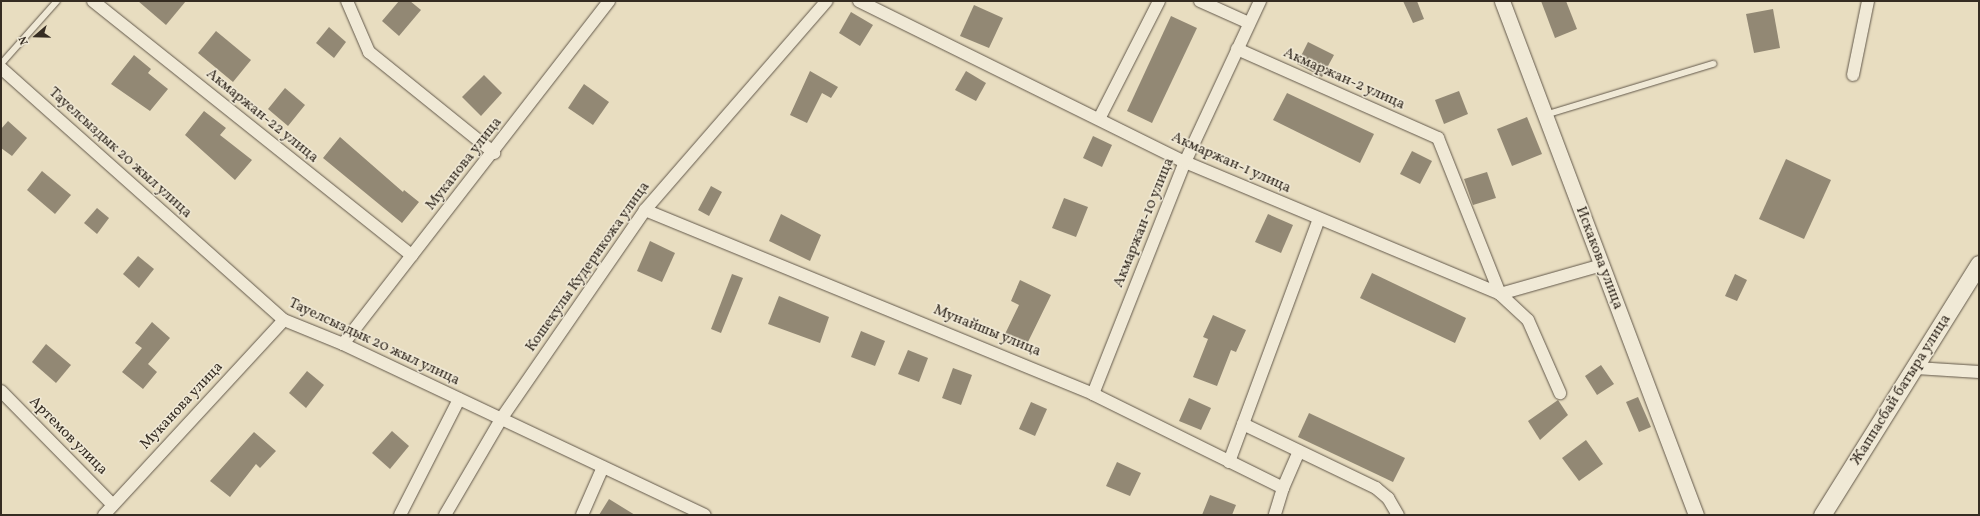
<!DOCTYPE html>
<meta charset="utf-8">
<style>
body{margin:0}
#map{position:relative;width:1980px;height:516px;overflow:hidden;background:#e8ddc0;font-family:Vollkorn,serif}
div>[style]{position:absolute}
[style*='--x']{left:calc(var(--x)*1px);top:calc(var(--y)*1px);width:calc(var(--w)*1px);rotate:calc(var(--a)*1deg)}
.building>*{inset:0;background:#928874}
.roads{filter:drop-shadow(0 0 1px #62584a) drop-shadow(0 0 1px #62584a)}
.service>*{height:6px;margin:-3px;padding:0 3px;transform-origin:3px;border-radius:3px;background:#f0e9d6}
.minor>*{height:12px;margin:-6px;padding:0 6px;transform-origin:6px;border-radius:6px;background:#f0e9d6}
.tertiary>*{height:15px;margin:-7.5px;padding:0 7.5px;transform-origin:7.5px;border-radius:7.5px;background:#f0e9d6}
.secondary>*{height:17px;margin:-8.5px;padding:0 8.5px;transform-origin:8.5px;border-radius:8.5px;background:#f0e9d6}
span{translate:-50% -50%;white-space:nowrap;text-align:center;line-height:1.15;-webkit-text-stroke:3px #f0e9d6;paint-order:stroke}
.street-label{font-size:15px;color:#352c22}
.frame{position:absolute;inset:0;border:2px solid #352c22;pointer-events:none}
.north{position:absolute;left:16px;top:16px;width:40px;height:40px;-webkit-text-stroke:3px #f0e9d6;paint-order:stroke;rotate:250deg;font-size:11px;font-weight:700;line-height:16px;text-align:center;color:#352c22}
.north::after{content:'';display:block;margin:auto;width:14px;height:18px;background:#352c22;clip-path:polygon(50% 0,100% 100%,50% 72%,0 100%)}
</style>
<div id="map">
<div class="building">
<div style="clip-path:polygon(138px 1px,186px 1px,166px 25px)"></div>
<div style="clip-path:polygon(399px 1px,410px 1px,421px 10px,399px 36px,382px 21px)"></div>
<div style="clip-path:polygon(1403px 1px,1417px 1px,1424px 19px,1413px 23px)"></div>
<div style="clip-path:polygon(1541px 1px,1566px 1px,1577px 29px,1555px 38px)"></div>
<div style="clip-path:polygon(974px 5px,1003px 18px,989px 48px,960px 36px)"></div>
<div style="clip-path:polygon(1773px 9px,1780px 48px,1754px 53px,1746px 14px)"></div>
<div style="clip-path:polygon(851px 12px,873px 25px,860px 46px,839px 33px)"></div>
<div style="clip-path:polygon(1171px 16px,1197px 28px,1152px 123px,1127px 111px)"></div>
<div style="clip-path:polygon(329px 27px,346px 42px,334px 58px,316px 43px)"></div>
<div style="clip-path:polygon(216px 31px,251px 60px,233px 82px,198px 53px)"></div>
<div style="clip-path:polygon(1308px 42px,1334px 55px,1322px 77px,1297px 64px)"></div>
<div style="clip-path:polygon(134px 55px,151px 69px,148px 73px,168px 89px,150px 111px,111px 84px)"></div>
<div style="clip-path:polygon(810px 71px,838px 87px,831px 98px,822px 93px,807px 123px,790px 115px)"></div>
<div style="clip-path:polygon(966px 71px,986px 83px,976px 101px,955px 90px)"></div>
<div style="clip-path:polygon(484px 75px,502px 93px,481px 116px,462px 97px)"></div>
<div style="clip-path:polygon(584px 84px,609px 102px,593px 125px,568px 108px)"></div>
<div style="clip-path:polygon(285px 88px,305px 105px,288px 126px,268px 109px)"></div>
<div style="clip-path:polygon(1459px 91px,1468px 114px,1444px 124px,1435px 100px)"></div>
<div style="clip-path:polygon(1287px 93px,1374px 134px,1360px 163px,1273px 120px)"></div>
<div style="clip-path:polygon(204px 111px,226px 128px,220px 135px,252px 160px,235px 180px,185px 135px)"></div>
<div style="clip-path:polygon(1527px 117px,1542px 154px,1512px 166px,1497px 129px)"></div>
<div style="clip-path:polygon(8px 121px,27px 138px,12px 156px,1px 148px,1px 129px)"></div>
<div style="clip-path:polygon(1093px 136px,1112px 145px,1102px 167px,1083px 158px)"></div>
<div style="clip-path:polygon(340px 137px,403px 192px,404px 190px,419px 202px,402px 223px,323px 158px)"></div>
<div style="clip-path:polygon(1412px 151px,1432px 161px,1420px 184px,1400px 174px)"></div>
<div style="clip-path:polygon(1786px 159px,1831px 180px,1804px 239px,1759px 219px)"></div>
<div style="clip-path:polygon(42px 171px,71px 195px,55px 214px,27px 190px)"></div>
<div style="clip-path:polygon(1487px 172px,1496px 198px,1473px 205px,1464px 179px)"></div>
<div style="clip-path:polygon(711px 186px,722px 192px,709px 216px,698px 210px)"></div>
<div style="clip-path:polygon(1064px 198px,1088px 207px,1076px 237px,1052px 228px)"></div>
<div style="clip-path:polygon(97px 208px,109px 218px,97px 234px,84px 223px)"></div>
<div style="clip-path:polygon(781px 214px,821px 235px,810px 261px,769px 241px)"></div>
<div style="clip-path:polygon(1268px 214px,1293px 225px,1281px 253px,1255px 242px)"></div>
<div style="clip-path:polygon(650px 241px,675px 253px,662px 282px,637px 271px)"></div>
<div style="clip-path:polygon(138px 256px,154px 269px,139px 288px,123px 274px)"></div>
<div style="clip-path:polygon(1372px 273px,1466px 318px,1455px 343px,1360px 298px)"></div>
<div style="clip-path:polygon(732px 274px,743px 278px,721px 333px,711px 329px)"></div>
<div style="clip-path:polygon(1735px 274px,1747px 280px,1737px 301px,1725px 296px)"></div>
<div style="clip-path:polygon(1020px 280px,1051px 295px,1027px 344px,1005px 334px,1019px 305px,1011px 301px)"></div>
<div style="clip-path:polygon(779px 296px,829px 317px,820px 343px,768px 324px)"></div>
<div style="clip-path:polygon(1213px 315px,1246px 330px,1236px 352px,1231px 350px,1217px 386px,1193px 377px,1208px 339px,1203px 337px)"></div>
<div style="clip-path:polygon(152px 322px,170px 338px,148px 364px,157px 372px,143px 389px,122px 372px,142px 348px,135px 343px)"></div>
<div style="clip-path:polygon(861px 331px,885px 341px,875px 366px,851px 357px)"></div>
<div style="clip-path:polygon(46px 344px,71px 365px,56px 383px,32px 362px)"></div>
<div style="clip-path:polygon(908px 350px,928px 358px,919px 382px,898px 374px)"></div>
<div style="clip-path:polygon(1601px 365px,1614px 384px,1597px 395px,1585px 376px)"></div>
<div style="clip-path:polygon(953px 368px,972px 375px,961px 405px,942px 398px)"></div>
<div style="clip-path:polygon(307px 371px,324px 385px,306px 408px,289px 393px)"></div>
<div style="clip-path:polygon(1638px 397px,1651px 427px,1639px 432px,1626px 402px)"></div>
<div style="clip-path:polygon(1189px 398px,1211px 408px,1201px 430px,1179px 421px)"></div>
<div style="clip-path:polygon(1558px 400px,1568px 415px,1540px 440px,1528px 421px)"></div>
<div style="clip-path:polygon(1031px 402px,1047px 409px,1035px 436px,1019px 429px)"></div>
<div style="clip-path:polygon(1309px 413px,1405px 458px,1393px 482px,1298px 437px)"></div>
<div style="clip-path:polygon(392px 431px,409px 446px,390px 469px,372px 453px)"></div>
<div style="clip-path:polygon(254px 432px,276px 451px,260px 468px,256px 464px,230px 497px,210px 481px)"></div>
<div style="clip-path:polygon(1586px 440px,1603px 464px,1579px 481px,1562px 458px)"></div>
<div style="clip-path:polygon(1117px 462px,1141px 473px,1130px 496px,1106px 486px)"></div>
<div style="clip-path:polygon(1210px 495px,1236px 505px,1232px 515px,1202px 515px)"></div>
<div style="clip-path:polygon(609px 499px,635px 515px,599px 515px)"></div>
</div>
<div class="roads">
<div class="service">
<div style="--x:1;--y:64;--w:84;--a:-48.4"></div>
<div style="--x:1545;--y:115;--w:176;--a:-16.9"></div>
</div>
<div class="minor">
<div style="--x:93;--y:1;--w:408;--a:38.6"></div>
<div style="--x:347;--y:1;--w:56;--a:66.7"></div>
<div style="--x:369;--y:52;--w:161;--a:38.9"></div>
<div style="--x:859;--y:1;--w:364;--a:26.3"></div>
<div style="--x:1185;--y:162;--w:342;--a:22.7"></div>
<div style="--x:1500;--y:294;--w:106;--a:-15.9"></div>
<div style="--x:1200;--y:1;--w:54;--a:24.2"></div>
<div style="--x:1237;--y:49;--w:220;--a:23.9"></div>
<div style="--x:1438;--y:138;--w:168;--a:68.3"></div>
<div style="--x:1500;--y:294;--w:38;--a:43"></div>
<div style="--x:1528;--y:320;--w:80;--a:66.3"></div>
<div style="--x:1;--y:68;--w:379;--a:41.7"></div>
<div style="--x:284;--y:320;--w:64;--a:22.1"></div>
<div style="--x:343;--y:344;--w:400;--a:25.3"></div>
<div style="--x:1853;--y:75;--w:76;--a:-78.5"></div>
<div style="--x:1099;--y:119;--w:132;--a:-63"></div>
<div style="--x:645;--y:210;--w:484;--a:22.3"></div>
<div style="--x:1093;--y:394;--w:212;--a:26.3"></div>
<div style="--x:1283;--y:488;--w:28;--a:107"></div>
<div style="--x:343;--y:344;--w:434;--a:-52.2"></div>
<div style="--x:1916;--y:368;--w:63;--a:3.6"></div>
<div style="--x:1;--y:391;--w:158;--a:45.5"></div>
<div style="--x:1093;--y:394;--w:250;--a:-68.4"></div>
<div style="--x:1185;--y:162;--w:178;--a:-65"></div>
<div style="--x:1243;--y:424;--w:148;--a:25.7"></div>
<div style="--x:1376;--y:488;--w:16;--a:40"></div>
<div style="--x:1388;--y:498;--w:20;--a:60"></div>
<div style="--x:1229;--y:462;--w:259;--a:-69.7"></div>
<div style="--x:1283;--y:488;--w:40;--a:-66.6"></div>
<div style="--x:104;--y:515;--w:265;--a:-47.3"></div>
<div style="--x:400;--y:515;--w:130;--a:-63"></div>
<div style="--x:445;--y:515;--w:111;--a:-59.7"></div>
<div style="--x:501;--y:419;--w:254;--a:-55.4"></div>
<div style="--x:645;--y:210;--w:277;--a:-49"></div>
<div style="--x:582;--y:515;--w:52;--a:-66.4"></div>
</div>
<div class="tertiary">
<div style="--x:1502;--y:1;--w:549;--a:69.32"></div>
</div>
<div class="secondary">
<div style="--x:1822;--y:515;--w:296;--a:-58"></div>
</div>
</div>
<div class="street-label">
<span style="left:1344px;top:79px;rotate:24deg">Акмаржан-2 улица</span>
<span style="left:262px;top:116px;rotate:39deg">Акмаржан-22 улица</span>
<span style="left:120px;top:153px;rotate:42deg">Тауелсыздык 20 жыл улица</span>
<span style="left:1231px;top:163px;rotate:24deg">Акмаржан-1 улица</span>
<span style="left:464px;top:164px;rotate:-52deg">Муканова улица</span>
<span style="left:1144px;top:223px;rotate:-68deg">Акмаржан-10 улица</span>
<span style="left:1599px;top:258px;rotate:69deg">Искакова улица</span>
<span style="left:588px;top:267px;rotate:-55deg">Кошекулы Кудерикожа улица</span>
<span style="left:987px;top:331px;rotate:22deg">Мунайшы улица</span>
<span style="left:374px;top:342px;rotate:25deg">Тауелсыздык 20 жыл улица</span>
<span style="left:1901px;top:390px;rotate:-58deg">Жаппасбай батыра улица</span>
<span style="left:182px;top:406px;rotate:-47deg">Муканова улица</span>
<span style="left:68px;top:436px;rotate:45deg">Артемов улица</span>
</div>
<div class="frame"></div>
<div class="north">N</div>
</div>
